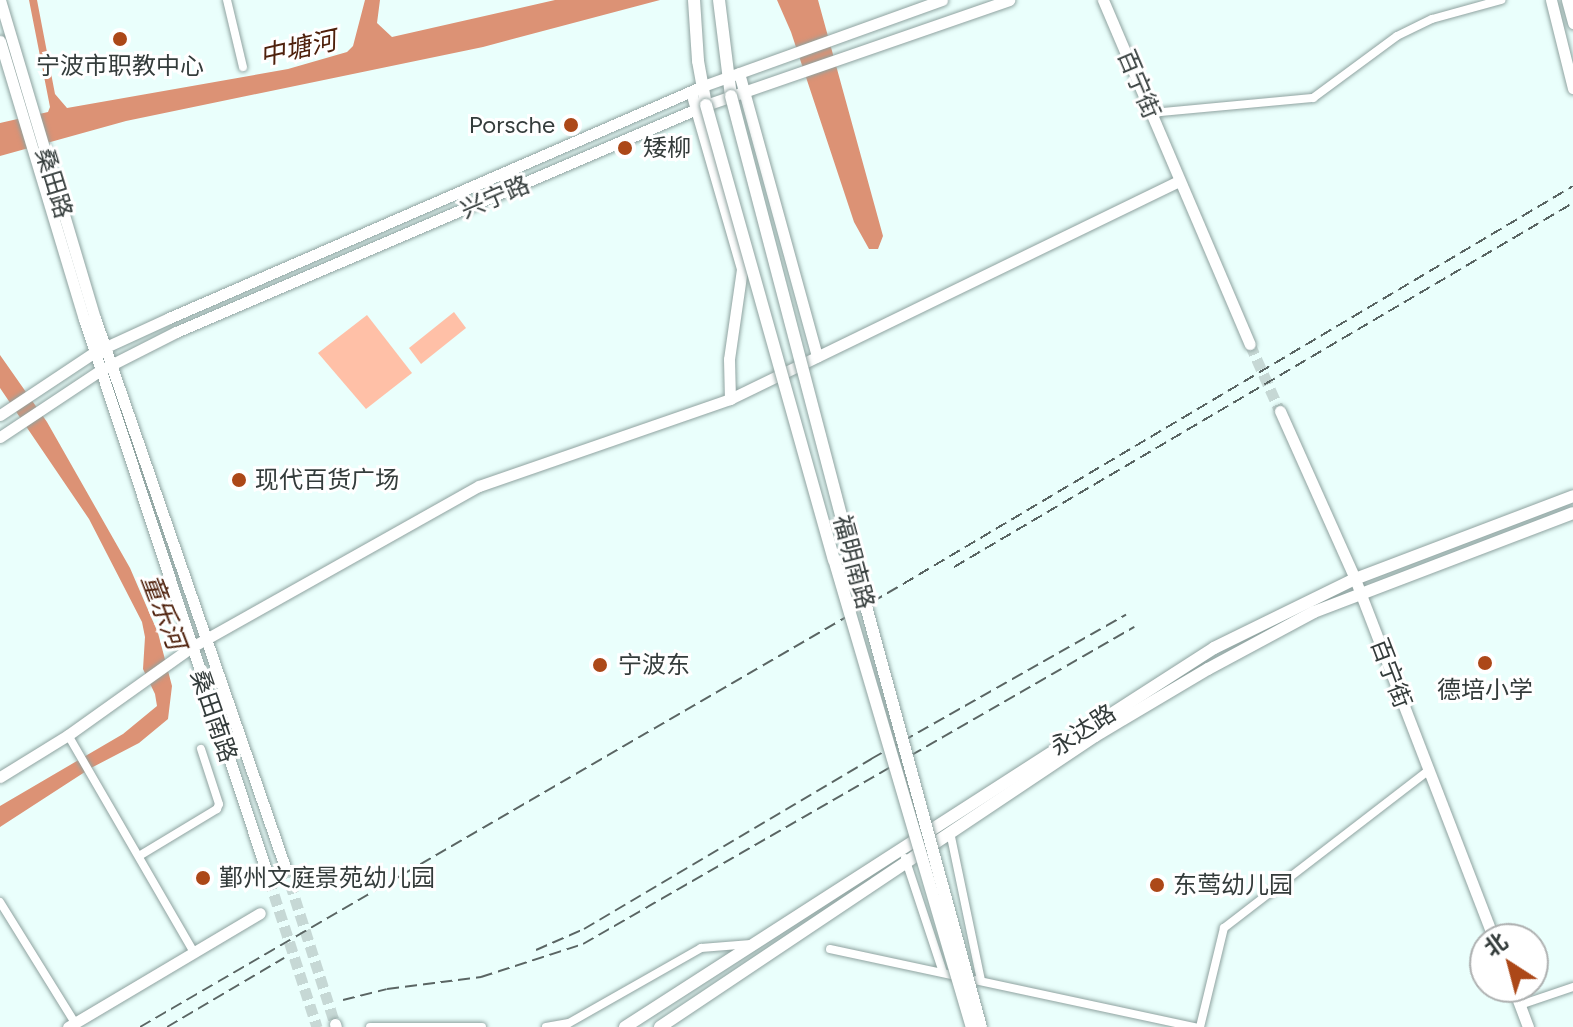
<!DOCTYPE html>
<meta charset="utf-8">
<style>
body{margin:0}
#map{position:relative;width:1573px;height:1027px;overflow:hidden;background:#eafffc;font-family:Figtree,"Noto Sans SC",sans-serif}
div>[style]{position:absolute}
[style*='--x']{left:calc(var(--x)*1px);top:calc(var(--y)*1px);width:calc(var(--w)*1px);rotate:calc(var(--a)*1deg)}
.green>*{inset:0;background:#ffc0a7}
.water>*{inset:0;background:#dc9275}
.secondary-tunnel>*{height:11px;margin-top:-5.5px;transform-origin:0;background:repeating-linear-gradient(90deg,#c6d8d5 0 11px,transparent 0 16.5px)}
.roads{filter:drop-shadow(0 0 2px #8fa3a0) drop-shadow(0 0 2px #8fa3a0)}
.street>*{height:8px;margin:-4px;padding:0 4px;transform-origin:4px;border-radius:4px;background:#fff}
.secondary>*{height:11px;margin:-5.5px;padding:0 5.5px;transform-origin:5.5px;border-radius:5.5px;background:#fff}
.primary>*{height:12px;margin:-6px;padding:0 6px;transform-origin:6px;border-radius:6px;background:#fff}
.rail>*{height:2px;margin-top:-1px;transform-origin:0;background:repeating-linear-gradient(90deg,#5a6563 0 12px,transparent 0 18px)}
.bridges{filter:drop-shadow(0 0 2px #8fa3a0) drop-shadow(0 0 2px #8fa3a0)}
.primary-bridge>*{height:12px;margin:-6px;padding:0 6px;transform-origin:6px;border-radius:6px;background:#fff}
.dots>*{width:22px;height:22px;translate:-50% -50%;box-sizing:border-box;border:4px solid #fff;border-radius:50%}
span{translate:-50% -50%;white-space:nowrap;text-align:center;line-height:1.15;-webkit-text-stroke:6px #fff;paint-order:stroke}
.poi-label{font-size:24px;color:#343c3b}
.right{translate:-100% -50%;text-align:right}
.left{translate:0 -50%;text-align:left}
.street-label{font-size:24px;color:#343c3b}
.water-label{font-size:26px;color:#4e200b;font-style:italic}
.north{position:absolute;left:1469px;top:923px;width:80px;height:80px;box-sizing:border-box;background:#fff;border:2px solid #aeb1b1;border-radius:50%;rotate:324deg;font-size:22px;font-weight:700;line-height:32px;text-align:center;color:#343c3b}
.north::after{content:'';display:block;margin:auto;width:28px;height:36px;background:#ac4818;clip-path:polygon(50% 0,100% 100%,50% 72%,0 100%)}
</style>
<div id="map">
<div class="green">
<div style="clip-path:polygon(454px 312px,466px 328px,421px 364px,409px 348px)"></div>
<div style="clip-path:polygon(367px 315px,412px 373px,366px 409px,318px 353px)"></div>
</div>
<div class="water">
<div style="clip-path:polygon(29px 0,37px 0,55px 94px,67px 108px,288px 69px,347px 52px,353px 46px,365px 0,380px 0,377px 23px,392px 37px,555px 0,660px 0,483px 47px,126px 121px,0 156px,0 123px,48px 112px,50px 107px)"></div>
<div style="clip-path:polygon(777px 0,818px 0,883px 236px,878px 249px,869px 249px,854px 222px,791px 32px)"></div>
<div style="clip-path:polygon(0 355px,47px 422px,130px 568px,158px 633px,172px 686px,168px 719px,139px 743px,91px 768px,0 827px,0 806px,123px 734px,157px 706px,155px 694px,143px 669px,145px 637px,142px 622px,89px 519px,0 388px)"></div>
</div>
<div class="secondary-tunnel">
<div style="--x:1250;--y:344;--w:73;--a:65.9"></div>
<div style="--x:285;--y:867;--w:165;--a:72.3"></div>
<div style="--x:269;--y:879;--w:156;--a:72"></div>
</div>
<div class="roads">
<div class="street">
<div style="--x:227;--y:0;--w:69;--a:76.6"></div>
<div style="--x:1151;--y:113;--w:163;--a:-5.3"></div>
<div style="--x:1313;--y:98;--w:104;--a:-36.4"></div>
<div style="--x:1397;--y:36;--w:39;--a:-26"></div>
<div style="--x:1432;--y:19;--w:72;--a:-15.4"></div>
<div style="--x:68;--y:735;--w:251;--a:59.9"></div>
<div style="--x:950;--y:832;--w:151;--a:78.2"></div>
<div style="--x:139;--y:856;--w:91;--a:-31.1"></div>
<div style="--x:217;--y:809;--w:5;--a:-68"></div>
<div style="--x:219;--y:804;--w:58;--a:-108.1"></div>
<div style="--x:905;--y:858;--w:120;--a:71.6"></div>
<div style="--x:0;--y:902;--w:142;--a:58.2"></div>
<div style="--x:830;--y:949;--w:373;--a:12.1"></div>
<div style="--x:1520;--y:1005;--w:56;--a:-18.8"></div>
<div style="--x:370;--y:1027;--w:112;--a:0"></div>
<div style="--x:546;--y:1027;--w:23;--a:-10"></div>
<div style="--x:569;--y:1023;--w:152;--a:-29.6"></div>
<div style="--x:701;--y:948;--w:50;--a:-4.6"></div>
<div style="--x:1200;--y:1027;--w:102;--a:-76.4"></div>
<div style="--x:1224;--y:928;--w:259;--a:-37.6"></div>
</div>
<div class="secondary">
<div style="--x:0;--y:0;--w:332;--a:73.4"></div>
<div style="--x:95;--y:318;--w:581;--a:70.91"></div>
<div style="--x:1103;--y:0;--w:374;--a:66.9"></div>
<div style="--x:1551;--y:0;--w:91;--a:76"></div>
<div style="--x:1567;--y:0;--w:24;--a:75"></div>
<div style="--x:0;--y:41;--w:290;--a:73.2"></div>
<div style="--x:84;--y:319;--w:590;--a:71.72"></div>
<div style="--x:739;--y:73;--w:294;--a:74.6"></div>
<div style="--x:691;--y:92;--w:184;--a:73.9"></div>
<div style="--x:742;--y:269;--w:91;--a:98.2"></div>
<div style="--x:729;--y:359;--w:40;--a:88.6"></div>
<div style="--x:1280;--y:411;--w:184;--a:65.9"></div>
<div style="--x:1355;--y:579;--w:386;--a:68.9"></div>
<div style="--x:0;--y:415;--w:114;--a:-33.6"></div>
<div style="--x:95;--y:352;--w:81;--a:-24.7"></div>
<div style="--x:169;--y:318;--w:582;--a:-23.48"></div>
<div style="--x:703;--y:86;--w:254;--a:-19.8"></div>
<div style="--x:0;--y:437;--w:121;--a:-33.6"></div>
<div style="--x:101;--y:370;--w:84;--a:-26.9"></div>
<div style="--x:176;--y:332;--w:577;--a:-23.19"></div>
<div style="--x:706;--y:105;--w:321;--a:-19.1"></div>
<div style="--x:0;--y:777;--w:80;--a:-31.7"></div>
<div style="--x:68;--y:735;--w:150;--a:-35.5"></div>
<div style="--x:190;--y:648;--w:331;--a:-29.3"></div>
<div style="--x:479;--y:486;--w:266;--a:-19.1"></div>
<div style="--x:730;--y:399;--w:498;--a:-25.9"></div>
<div style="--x:1513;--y:987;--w:43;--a:69.4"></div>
<div style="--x:335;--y:1024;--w:3;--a:72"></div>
<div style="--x:68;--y:1027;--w:223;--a:-30.7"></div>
</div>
<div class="primary">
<div style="--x:694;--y:0;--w:61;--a:86.2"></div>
<div style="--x:698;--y:61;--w:45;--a:79.7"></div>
<div style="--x:719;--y:0;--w:97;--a:82.9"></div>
<div style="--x:625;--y:1027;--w:700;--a:-32.76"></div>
<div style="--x:1214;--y:648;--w:157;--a:-26.1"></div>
<div style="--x:1355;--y:579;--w:233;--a:-20.8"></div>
<div style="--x:660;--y:1027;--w:523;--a:-33.78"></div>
<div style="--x:1095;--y:736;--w:131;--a:-30.7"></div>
<div style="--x:1208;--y:669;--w:120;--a:-28.3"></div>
<div style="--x:1314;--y:612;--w:277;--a:-20.9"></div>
</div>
</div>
<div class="rail">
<div style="--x:954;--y:567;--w:718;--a:-30.46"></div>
<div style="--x:536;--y:950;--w:52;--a:-23.6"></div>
<div style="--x:584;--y:929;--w:334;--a:-30.6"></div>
<div style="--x:871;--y:759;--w:293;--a:-29.5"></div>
<div style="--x:343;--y:1000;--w:45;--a:-14"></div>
<div style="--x:387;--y:989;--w:95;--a:-7.3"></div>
<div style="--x:481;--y:977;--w:107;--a:-17.9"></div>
<div style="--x:583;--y:944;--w:636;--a:-29.91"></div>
<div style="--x:140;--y:1027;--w:882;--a:-30.14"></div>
<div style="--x:903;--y:584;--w:779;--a:-30.71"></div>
<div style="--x:167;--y:1027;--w:136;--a:-30.5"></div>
</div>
<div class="bridges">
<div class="primary-bridge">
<div style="--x:731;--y:96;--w:452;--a:75.3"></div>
<div style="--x:846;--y:533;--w:512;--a:74.72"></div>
<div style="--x:706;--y:105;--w:472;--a:74.3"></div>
<div style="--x:834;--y:559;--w:488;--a:73.6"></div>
</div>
</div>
<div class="dots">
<div style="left:120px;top:39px;background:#ac4818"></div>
<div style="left:571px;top:125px;background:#ac4818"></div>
<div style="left:625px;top:148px;background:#ac4818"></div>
<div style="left:239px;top:480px;background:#ac4818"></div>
<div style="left:1485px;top:663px;background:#ac4818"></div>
<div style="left:600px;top:665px;background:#ac4818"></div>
<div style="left:203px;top:878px;background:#ac4818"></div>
<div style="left:1157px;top:885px;background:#ac4818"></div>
</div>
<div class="poi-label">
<span style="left:120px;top:66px">宁波市职教中心</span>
<span class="right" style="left:555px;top:125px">Porsche</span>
<span class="left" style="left:643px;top:148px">矮柳</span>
<span class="left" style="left:255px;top:480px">现代百货广场</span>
<span class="left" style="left:618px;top:665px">宁波东</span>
<span style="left:1485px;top:690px">德培小学</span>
<span class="left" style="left:219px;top:878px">鄞州文庭景苑幼儿园</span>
<span class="left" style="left:1173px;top:885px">东莺幼儿园</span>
</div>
<div class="street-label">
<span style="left:1139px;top:84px;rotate:67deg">百宁街</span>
<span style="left:54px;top:183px;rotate:73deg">桑田路</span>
<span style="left:495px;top:197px;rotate:-23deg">兴宁路</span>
<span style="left:854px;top:562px;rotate:75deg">福明南路</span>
<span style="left:1391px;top:673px;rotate:69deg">百宁街</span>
<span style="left:214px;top:716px;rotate:71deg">桑田南路</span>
<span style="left:1083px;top:730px;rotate:-33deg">永达路</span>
</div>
<div class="water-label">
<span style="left:298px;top:49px;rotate:-13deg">中塘河</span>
<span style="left:163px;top:612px;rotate:69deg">童乐河</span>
</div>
<div class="north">北</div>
</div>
